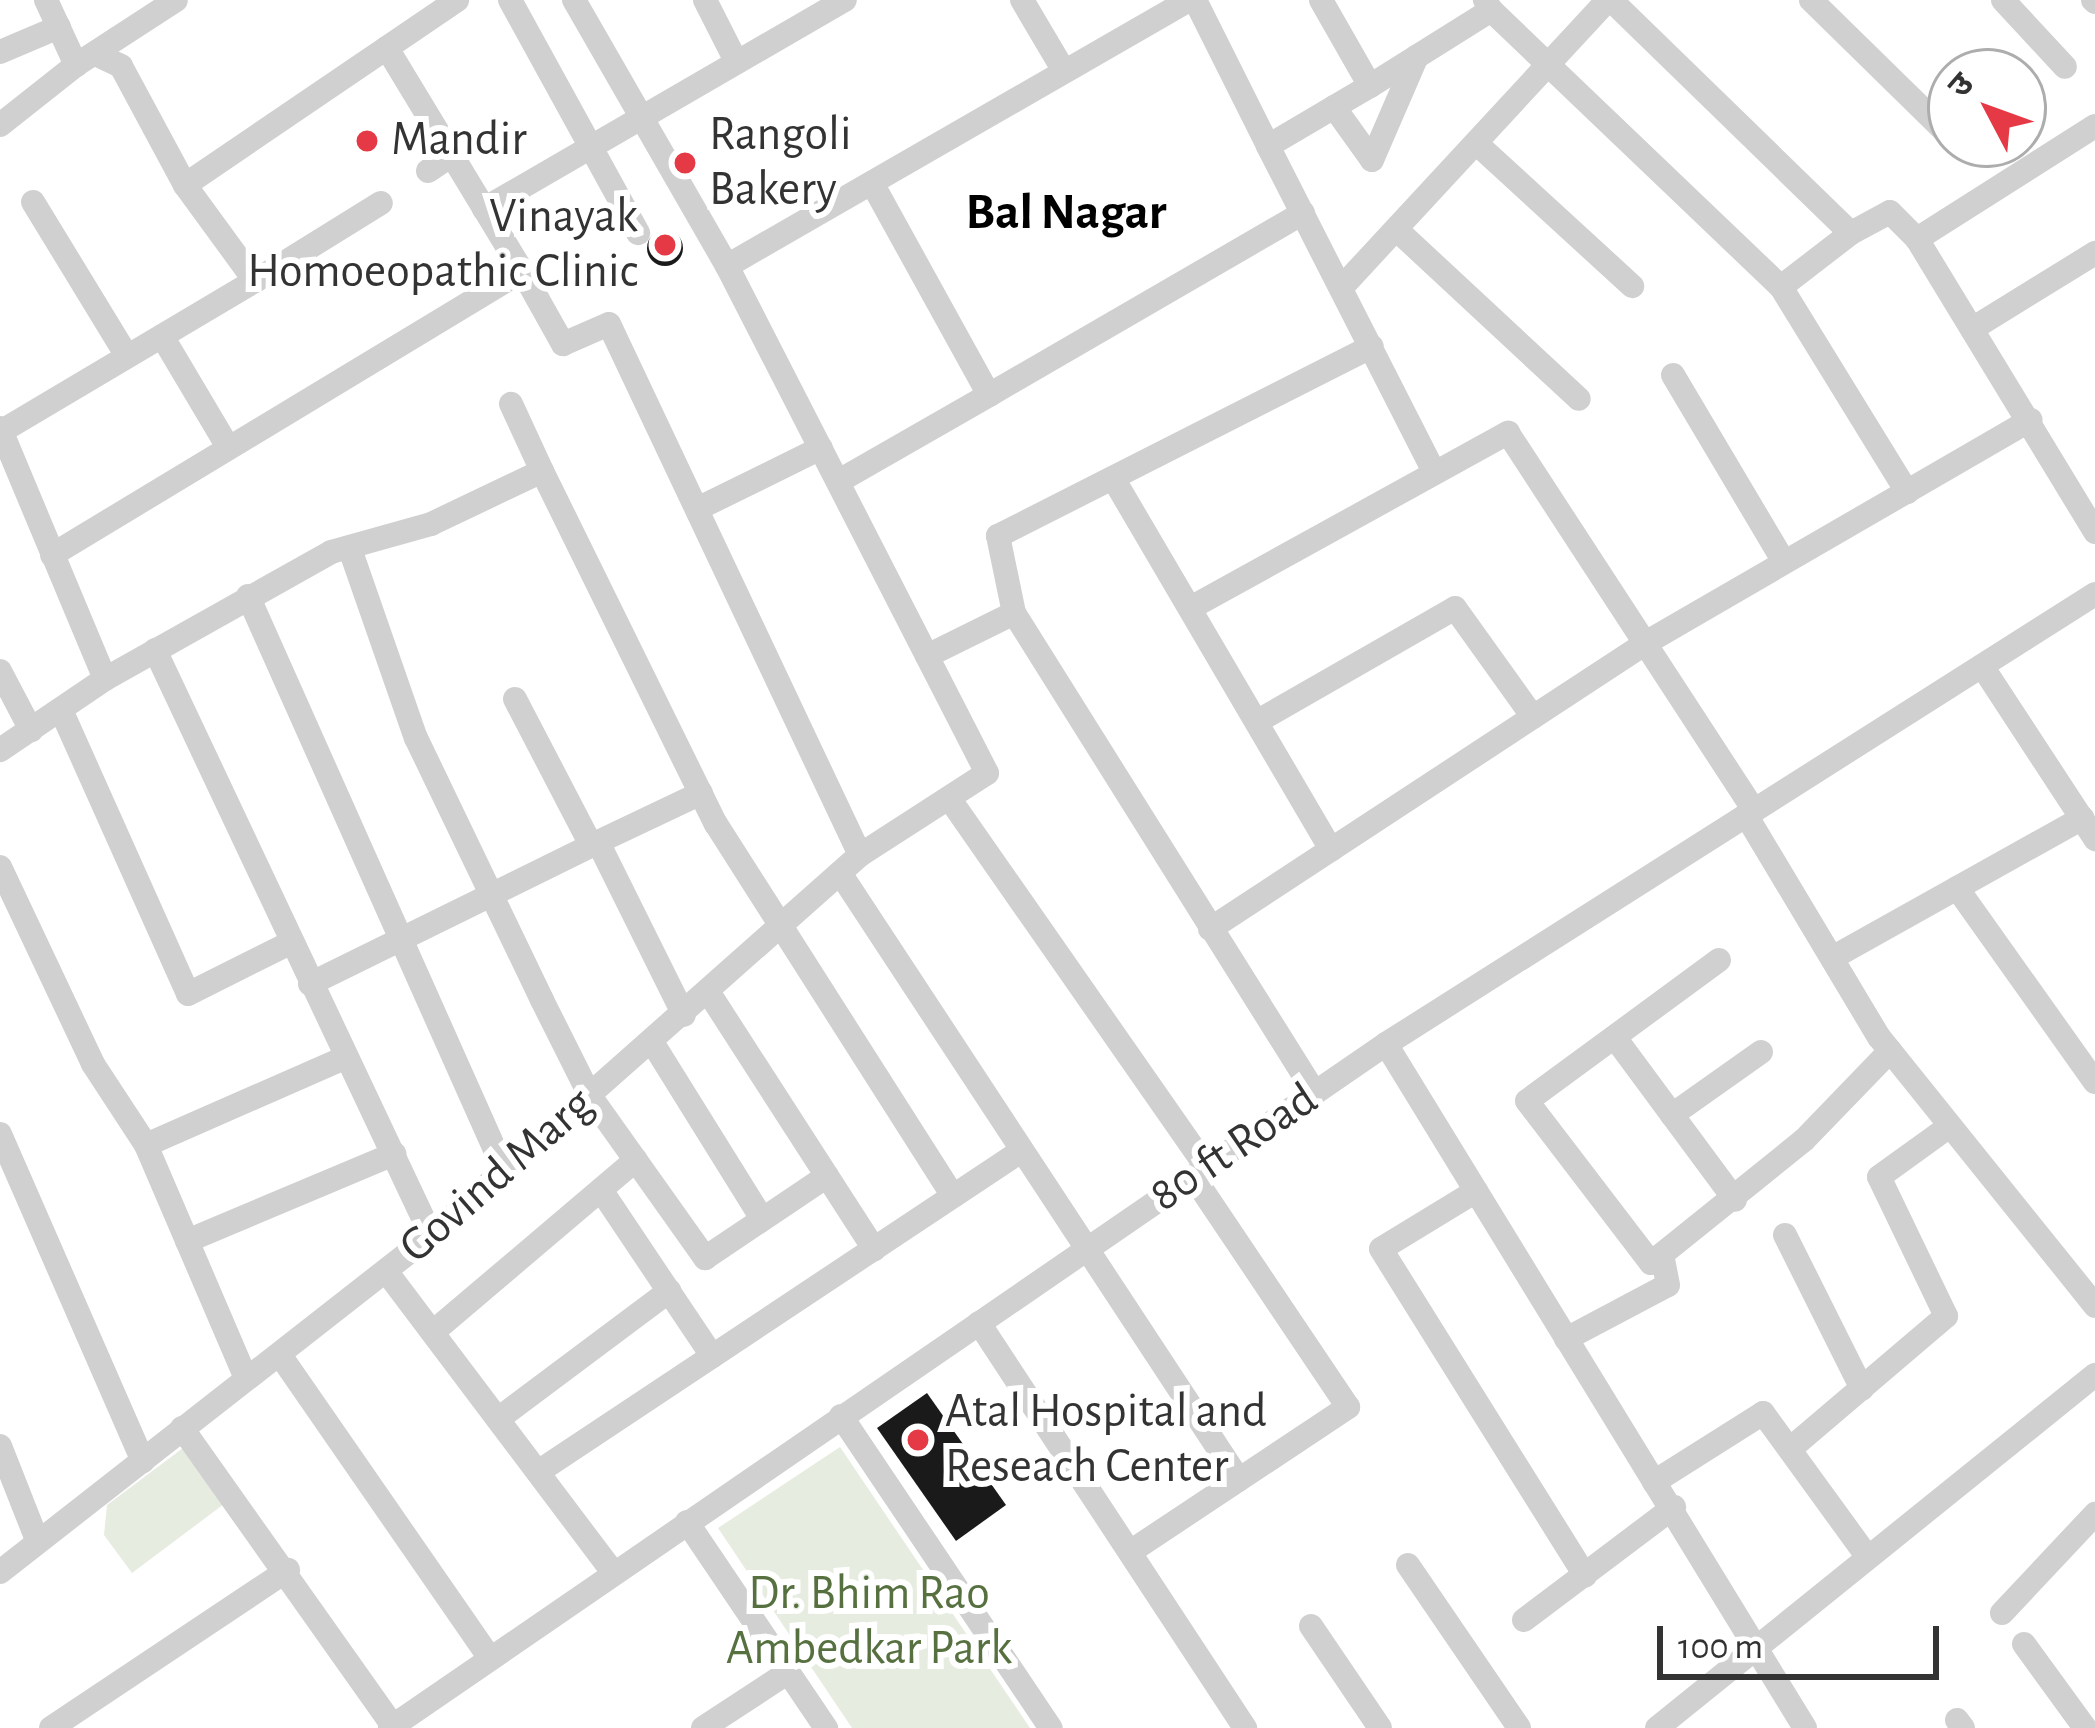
<!DOCTYPE html>
<meta charset="utf-8">
<style>
body{margin:0}
#map{position:relative;width:2095px;height:1728px;overflow:hidden;background:#fff;font-family:"Alegreya Sans","Noto Sans Devanagari",sans-serif}
div>[style]{position:absolute}
[style*='--x']{left:calc(var(--x)*1px);top:calc(var(--y)*1px);width:calc(var(--w)*1px);rotate:calc(var(--a)*1deg)}
.green>*{inset:0;background:#e6ecdf}
.building>*{inset:0;background:#1a1a1a}
.round{border-radius:50%}
.minor>*{height:24px;margin:-12px;padding:0 12px;transform-origin:12px;border-radius:12px;background:#d0d0d0}
.dots>*{width:33px;height:33px;translate:-50% -50%;box-sizing:border-box;border:6px solid #fff;border-radius:50%}
span{translate:-50% -50%;white-space:nowrap;text-align:center;line-height:1.15;-webkit-text-stroke:12px #fff;paint-order:stroke}
.poi-label{font-size:48px;color:#333}
.left{translate:0 -50%;text-align:left}
.right{translate:-100% -50%;text-align:right}
.street-label{font-size:48px;color:#333}
.park-label{font-size:48px;color:#56703f}
.neighbourhood-label{font-size:51px;color:#000;font-weight:700}
.north{position:absolute;left:1927px;top:48px;width:120px;height:120px;box-sizing:border-box;background:#fff;border:3px solid #adadad;border-radius:50%;rotate:311deg;font-size:33px;font-weight:700;line-height:48px;text-align:center;color:#333}
.north::after{content:'';display:block;margin:auto;width:42px;height:54px;background:#e63946;clip-path:polygon(50% 0,100% 100%,50% 72%,0 100%)}
.scale{position:absolute;left:1657px;top:1626px;width:282px;height:54px;box-sizing:border-box;border:6px solid #333;border-top:0;padding-left:15px;font-size:36px;line-height:42px;white-space:nowrap;color:#333;-webkit-text-stroke:9px #fff;paint-order:stroke}
</style>
<div id="map">
<div class="green">
<div style="clip-path:polygon(840px 1447px,1030px 1728px,852px 1728px,718px 1528px)"></div>
<div style="clip-path:polygon(183px 1448px,224px 1504px,132px 1573px,104px 1535px,107px 1505px)"></div>
</div>
<div class="building">
<div class="round" style="left:647px;top:230px;width:36px;height:36px"></div>
<div style="clip-path:polygon(927px 1393px,1006px 1505px,956px 1541px,877px 1428px)"></div>
</div>
<div class="minor">
<div style="--x:46;--y:0;--w:72;--a:65.2"></div>
<div style="--x:76;--y:65;--w:119;--a:-33"></div>
<div style="--x:510;--y:0;--w:266;--a:61.2"></div>
<div style="--x:705;--y:0;--w:68;--a:63.1"></div>
<div style="--x:1022;--y:0;--w:82;--a:59.4"></div>
<div style="--x:1195;--y:0;--w:163;--a:63.4"></div>
<div style="--x:1268;--y:146;--w:118;--a:-30.5"></div>
<div style="--x:1370;--y:86;--w:99;--a:-119.7"></div>
<div style="--x:1611;--y:0;--w:334;--a:44.2"></div>
<div style="--x:1851;--y:233;--w:88;--a:142.4"></div>
<div style="--x:1811;--y:0;--w:196;--a:44.4"></div>
<div style="--x:2003;--y:0;--w:91;--a:47.2"></div>
<div style="--x:2093;--y:0;--w:3;--a:45"></div>
<div style="--x:1491;--y:10;--w:401;--a:43.7"></div>
<div style="--x:1781;--y:287;--w:241;--a:58.4"></div>
<div style="--x:0;--y:52;--w:64;--a:-23"></div>
<div style="--x:1370;--y:86;--w:143;--a:-32.1"></div>
<div style="--x:1491;--y:10;--w:12;--a:-121"></div>
<div style="--x:1334;--y:107;--w:65;--a:54.4"></div>
<div style="--x:1372;--y:160;--w:113;--a:-66.6"></div>
<div style="--x:0;--y:125;--w:97;--a:-38.3"></div>
<div style="--x:2095;--y:126;--w:211;--a:147.6"></div>
<div style="--x:1917;--y:239;--w:343;--a:58.7"></div>
<div style="--x:1476;--y:143;--w:212;--a:42.5"></div>
<div style="--x:1268;--y:146;--w:366;--a:63"></div>
<div style="--x:428;--y:171;--w:29;--a:-34"></div>
<div style="--x:185;--y:185;--w:329;--a:-34.2"></div>
<div style="--x:33;--y:202;--w:180;--a:58.6"></div>
<div style="--x:484;--y:209;--w:417;--a:-30.1"></div>
<div style="--x:1397;--y:230;--w:248;--a:42.9"></div>
<div style="--x:1851;--y:233;--w:44;--a:-28.3"></div>
<div style="--x:1890;--y:212;--w:38;--a:45"></div>
<div style="--x:727;--y:266;--w:533;--a:-29.93"></div>
<div style="--x:522;--y:271;--w:84;--a:60.7"></div>
<div style="--x:563;--y:344;--w:50;--a:-23.5"></div>
<div style="--x:609;--y:324;--w:587;--a:64.7"></div>
<div style="--x:255;--y:281;--w:148;--a:-31.8"></div>
<div style="--x:1342;--y:287;--w:391;--a:-47.2"></div>
<div style="--x:1972;--y:329;--w:145;--a:-31.7"></div>
<div style="--x:162;--y:336;--w:129;--a:59.3"></div>
<div style="--x:1673;--y:375;--w:217;--a:59.3"></div>
<div style="--x:989;--y:395;--w:363;--a:-30.1"></div>
<div style="--x:0;--y:428;--w:272;--a:67.3"></div>
<div style="--x:105;--y:679;--w:127;--a:145.9"></div>
<div style="--x:2;--y:431;--w:294;--a:-30.7"></div>
<div style="--x:255;--y:281;--w:119;--a:-126.1"></div>
<div style="--x:185;--y:185;--w:135;--a:-118.3"></div>
<div style="--x:121;--y:66;--w:29;--a:-155"></div>
<div style="--x:542;--y:471;--w:394;--a:63.8"></div>
<div style="--x:716;--y:824;--w:441;--a:57.5"></div>
<div style="--x:1113;--y:478;--w:431;--a:59.6"></div>
<div style="--x:839;--y:481;--w:173;--a:-29.8"></div>
<div style="--x:989;--y:395;--w:242;--a:-118.9"></div>
<div style="--x:697;--y:509;--w:138;--a:-26.2"></div>
<div style="--x:350;--y:549;--w:200;--a:70.8"></div>
<div style="--x:416;--y:738;--w:291;--a:64.3"></div>
<div style="--x:542;--y:1000;--w:107;--a:63.4"></div>
<div style="--x:590;--y:1096;--w:199;--a:54.6"></div>
<div style="--x:705;--y:1258;--w:147;--a:-33.9"></div>
<div style="--x:52;--y:555;--w:549;--a:-31.14"></div>
<div style="--x:522;--y:271;--w:261;--a:-121.2"></div>
<div style="--x:248;--y:596;--w:628;--a:65.96"></div>
<div style="--x:1194;--y:606;--w:359;--a:-28.9"></div>
<div style="--x:1508;--y:433;--w:451;--a:56.9"></div>
<div style="--x:155;--y:650;--w:647;--a:64.74"></div>
<div style="--x:927;--y:656;--w:97;--a:-26.3"></div>
<div style="--x:1982;--y:666;--w:207;--a:56.8"></div>
<div style="--x:0;--y:671;--w:67;--a:62.3"></div>
<div style="--x:105;--y:679;--w:259;--a:-29.3"></div>
<div style="--x:331;--y:552;--w:104;--a:-15.6"></div>
<div style="--x:431;--y:524;--w:123;--a:-25.5"></div>
<div style="--x:542;--y:471;--w:74;--a:-114.8"></div>
<div style="--x:515;--y:699;--w:165;--a:62.5"></div>
<div style="--x:61;--y:710;--w:311;--a:65.9"></div>
<div style="--x:188;--y:994;--w:114;--a:-26.6"></div>
<div style="--x:1258;--y:721;--w:227;--a:-29.8"></div>
<div style="--x:1455;--y:608;--w:134;--a:54.4"></div>
<div style="--x:949;--y:798;--w:450;--a:55.1"></div>
<div style="--x:1746;--y:815;--w:259;--a:59.1"></div>
<div style="--x:1879;--y:1037;--w:345;--a:51.2"></div>
<div style="--x:598;--y:842;--w:114;--a:-25.4"></div>
<div style="--x:0;--y:867;--w:218;--a:64.7"></div>
<div style="--x:93;--y:1064;--w:97;--a:56.8"></div>
<div style="--x:146;--y:1145;--w:254;--a:66.8"></div>
<div style="--x:840;--y:873;--w:726;--a:56.68"></div>
<div style="--x:1957;--y:888;--w:238;--a:54.6"></div>
<div style="--x:1210;--y:929;--w:525;--a:-33.27"></div>
<div style="--x:1649;--y:641;--w:441;--a:-30.1"></div>
<div style="--x:1832;--y:958;--w:287;--a:-29.2"></div>
<div style="--x:1719;--y:960;--w:238;--a:143.7"></div>
<div style="--x:1527;--y:1101;--w:204;--a:52.6"></div>
<div style="--x:1651;--y:1263;--w:196;--a:-38.8"></div>
<div style="--x:1804;--y:1140;--w:124;--a:-46"></div>
<div style="--x:310;--y:984;--w:321;--a:-26.2"></div>
<div style="--x:598;--y:842;--w:193;--a:63.6"></div>
<div style="--x:709;--y:993;--w:305;--a:57.2"></div>
<div style="--x:1616;--y:1039;--w:200;--a:53.5"></div>
<div style="--x:652;--y:1042;--w:208;--a:58.1"></div>
<div style="--x:1386;--y:1044;--w:802;--a:58.51"></div>
<div style="--x:1315;--y:1093;--w:567;--a:-122.09"></div>
<div style="--x:1014;--y:613;--w:79;--a:-101.7"></div>
<div style="--x:998;--y:536;--w:419;--a:-26.9"></div>
<div style="--x:1672;--y:1115;--w:109;--a:-35.3"></div>
<div style="--x:0;--y:1134;--w:357;--a:66.4"></div>
<div style="--x:146;--y:1145;--w:219;--a:-23.7"></div>
<div style="--x:601;--y:1190;--w:200;--a:56.2"></div>
<div style="--x:1476;--y:1191;--w:111;--a:148.6"></div>
<div style="--x:1381;--y:1249;--w:385;--a:58"></div>
<div style="--x:1785;--y:1235;--w:172;--a:63.4"></div>
<div style="--x:187;--y:1241;--w:225;--a:-22.8"></div>
<div style="--x:386;--y:1271;--w:377;--a:53"></div>
<div style="--x:979;--y:1323;--w:485;--a:56.7"></div>
<div style="--x:433;--y:1332;--w:266;--a:-40.3"></div>
<div style="--x:1566;--y:1339;--w:115;--a:-27.9"></div>
<div style="--x:1668;--y:1285;--w:31;--a:-101"></div>
<div style="--x:280;--y:1355;--w:369;--a:55.3"></div>
<div style="--x:841;--y:1416;--w:376;--a:56.1"></div>
<div style="--x:498;--y:1419;--w:214;--a:-36.8"></div>
<div style="--x:182;--y:1428;--w:365;--a:54.7"></div>
<div style="--x:0;--y:1446;--w:101;--a:68.5"></div>
<div style="--x:1790;--y:1449;--w:205;--a:-40.4"></div>
<div style="--x:1946;--y:1316;--w:154;--a:-115.7"></div>
<div style="--x:1879;--y:1177;--w:84;--a:-35.8"></div>
<div style="--x:538;--y:1472;--w:576;--a:-33.61"></div>
<div style="--x:1654;--y:1482;--w:129;--a:-32.3"></div>
<div style="--x:1763;--y:1413;--w:177;--a:54"></div>
<div style="--x:687;--y:1522;--w:249;--a:56"></div>
<div style="--x:1130;--y:1552;--w:262;--a:-33.6"></div>
<div style="--x:1348;--y:1407;--w:278;--a:-123.9"></div>
<div style="--x:1408;--y:1565;--w:197;--a:55.7"></div>
<div style="--x:0;--y:1572;--w:547;--a:-38.02"></div>
<div style="--x:431;--y:1235;--w:573;--a:-41.53"></div>
<div style="--x:860;--y:855;--w:151;--a:-32.8"></div>
<div style="--x:987;--y:773;--w:570;--a:-117.15"></div>
<div style="--x:727;--y:266;--w:307;--a:-119.9"></div>
<div style="--x:2002;--y:1613;--w:136;--a:-46.8"></div>
<div style="--x:1524;--y:1620;--w:188;--a:-37"></div>
<div style="--x:1311;--y:1626;--w:123;--a:55.9"></div>
<div style="--x:2024;--y:1644;--w:104;--a:54"></div>
<div style="--x:1957;--y:1720;--w:10;--a:53"></div>
<div style="--x:51;--y:1728;--w:285;--a:-33.7"></div>
<div style="--x:390;--y:1728;--w:1208;--a:-34.48"></div>
<div style="--x:1386;--y:1044;--w:840;--a:-32.4"></div>
<div style="--x:703;--y:1728;--w:100;--a:-33.2"></div>
<div style="--x:1657;--y:1728;--w:563;--a:-38.87"></div>
</div>
<div class="dots">
<div style="left:367px;top:141px;background:#e63946"></div>
<div style="left:685px;top:163px;background:#e63946"></div>
<div style="left:665px;top:245px;background:#e63946"></div>
<div style="left:918px;top:1440px;background:#e63946"></div>
</div>
<div class="poi-label">
<span class="left" style="left:709px;top:163px">Rangoli<br>Bakery</span>
<span class="left" style="left:391px;top:141px">Mandir</span>
<span class="right" style="left:638px;top:245px">Vinayak<br>Homoeopathic Clinic</span>
<span class="left" style="left:945px;top:1440px">Atal Hospital and<br>Reseach Center</span>
</div>
<div class="street-label">
<span style="left:1234px;top:1148px;rotate:-34deg">80 ft Road</span>
<span style="left:497px;top:1176px;rotate:-41deg">Govind Marg</span>
</div>
<div class="park-label">
<span style="left:869px;top:1622px">Dr. Bhim Rao<br>Ambedkar Park</span>
</div>
<div class="neighbourhood-label">
<span style="left:1066px;top:213px">Bal Nagar</span>
</div>
<div class="north">उ</div>
<div class="scale">100 m</div>
</div>
